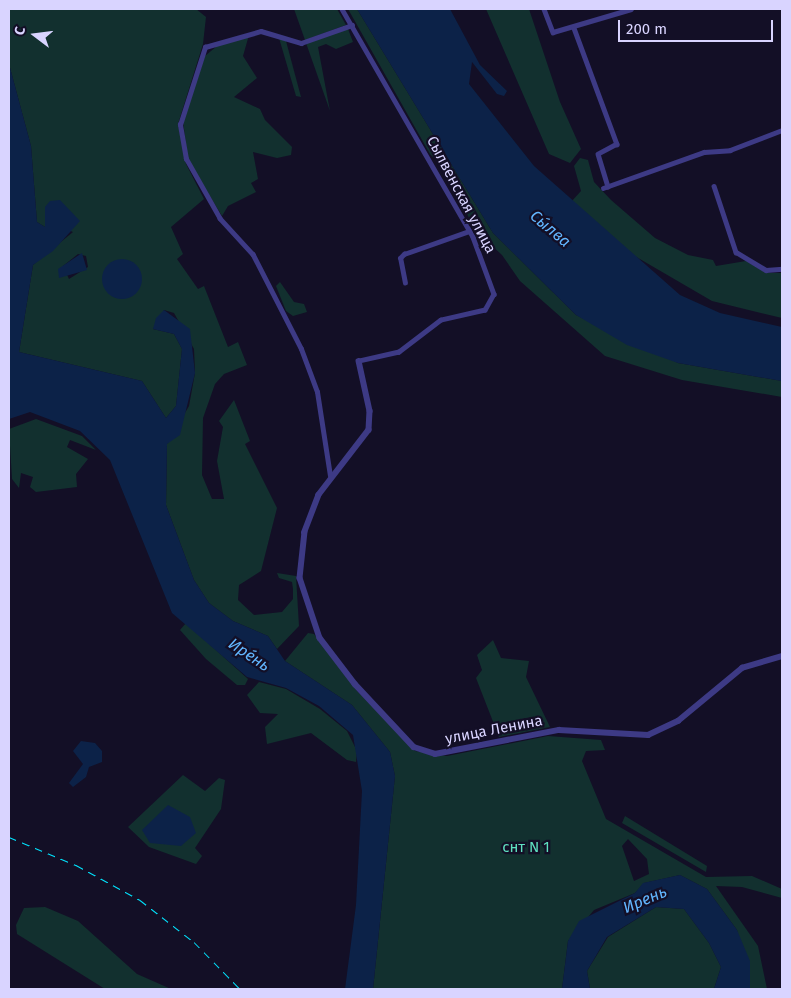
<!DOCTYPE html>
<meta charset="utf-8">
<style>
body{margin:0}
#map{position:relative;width:791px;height:998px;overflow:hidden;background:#130f26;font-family:"Fira Sans",sans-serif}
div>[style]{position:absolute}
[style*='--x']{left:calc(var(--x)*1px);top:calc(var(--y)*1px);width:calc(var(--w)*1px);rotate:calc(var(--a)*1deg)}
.green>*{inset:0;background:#12302f}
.water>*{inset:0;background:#0c2248}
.round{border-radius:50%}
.minor>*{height:4.5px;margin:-2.25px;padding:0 2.25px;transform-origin:2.25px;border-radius:2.25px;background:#3d3a85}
.tertiary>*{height:5.5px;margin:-2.75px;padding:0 2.75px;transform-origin:2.75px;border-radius:2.75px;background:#3d3a85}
.rail>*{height:1px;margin-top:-0.5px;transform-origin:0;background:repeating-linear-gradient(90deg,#00e5ff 0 8px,transparent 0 14px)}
span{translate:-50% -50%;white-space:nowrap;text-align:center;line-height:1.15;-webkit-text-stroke:4.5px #130f26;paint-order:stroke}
.street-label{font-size:15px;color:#d9d4ff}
.park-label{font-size:15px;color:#5fe0c0}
.water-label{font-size:16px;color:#62b6ff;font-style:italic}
.frame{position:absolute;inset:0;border:10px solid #d9d4ff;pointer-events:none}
.north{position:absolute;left:10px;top:10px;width:50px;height:50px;-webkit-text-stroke:4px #130f26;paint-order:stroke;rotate:285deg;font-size:14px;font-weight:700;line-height:20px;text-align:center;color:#d9d4ff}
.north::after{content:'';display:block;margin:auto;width:18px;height:22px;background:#d9d4ff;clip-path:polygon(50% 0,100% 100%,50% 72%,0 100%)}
.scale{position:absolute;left:618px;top:20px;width:155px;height:22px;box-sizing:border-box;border:2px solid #d9d4ff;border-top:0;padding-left:6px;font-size:15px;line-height:18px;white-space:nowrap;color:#d9d4ff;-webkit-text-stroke:4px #130f26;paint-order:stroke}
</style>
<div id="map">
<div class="green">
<div style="clip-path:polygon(evenodd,9px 9px,196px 9px,206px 17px,203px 44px,178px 124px,186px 164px,204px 199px,171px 227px,183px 254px,177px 259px,198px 289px,204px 286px,228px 347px,238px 342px,247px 365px,224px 374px,215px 384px,203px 418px,202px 475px,212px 499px,224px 499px,217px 461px,223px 427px,219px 421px,234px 400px,250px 441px,245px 444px,277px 508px,261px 571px,239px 585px,238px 600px,254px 615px,282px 612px,293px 599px,293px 589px,292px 582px,279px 578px,277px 573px,296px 576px,299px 626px,277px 649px,268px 636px,233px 621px,209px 603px,194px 580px,166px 505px,167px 444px,189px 406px,195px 373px,194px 349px,174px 313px,164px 310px,153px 329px,174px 334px,182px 349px,176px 406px,166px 418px,142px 381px,19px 352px,33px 265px,73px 232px,45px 220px,45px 227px,37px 222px,31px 146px,9px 64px,9px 9px,78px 254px,86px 256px,88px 267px,69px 279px,63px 266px,78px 254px)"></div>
<div style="clip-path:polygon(294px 9px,337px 9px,346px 25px,305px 40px)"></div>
<div style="clip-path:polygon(348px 9px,357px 9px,493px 233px,576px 315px,678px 363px,782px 381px,782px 397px,682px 380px,605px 356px,520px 281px,502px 255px,474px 229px,449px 174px,430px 154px)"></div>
<div style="clip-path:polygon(486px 9px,529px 9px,560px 102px,581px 149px,570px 163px,549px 154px)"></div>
<div style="clip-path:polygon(348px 29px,353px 42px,336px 49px,326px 44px,318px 47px,330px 111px,306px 43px)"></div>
<div style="clip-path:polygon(249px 35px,243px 56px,257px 78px,234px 97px,260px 109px,265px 120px,292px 147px,291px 155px,277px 158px,253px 152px,258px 179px,251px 183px,256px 192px,228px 206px,222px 216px,188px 160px,183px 121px,205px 56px,217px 46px)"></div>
<div style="clip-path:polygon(279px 38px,286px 41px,301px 97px,296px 96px)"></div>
<div style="clip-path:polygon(580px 158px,588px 160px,594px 182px,611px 200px,655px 238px,688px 255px,713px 260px,716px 266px,746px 261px,766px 273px,782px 273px,782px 318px,712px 301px,633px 255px,571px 202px,581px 191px,574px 166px)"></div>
<div style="clip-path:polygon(280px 282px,294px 302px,304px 304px,307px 312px,293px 316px,286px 311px,276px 286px)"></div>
<div style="clip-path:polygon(36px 419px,82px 436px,96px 450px,70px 440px,67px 447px,88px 459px,76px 474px,77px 487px,36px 492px,30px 487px,33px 477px,21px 473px,19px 488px,12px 479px,9px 429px)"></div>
<div style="clip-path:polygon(186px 623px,248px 679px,245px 685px,237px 685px,206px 659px,180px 630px)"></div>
<div style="clip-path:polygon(evenodd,308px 633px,314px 634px,357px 691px,415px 751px,447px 756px,548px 736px,601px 740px,605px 750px,586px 751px,582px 761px,606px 819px,706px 877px,752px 876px,782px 889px,782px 898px,742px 887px,716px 886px,758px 946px,767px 989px,750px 989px,737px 930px,707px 889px,680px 875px,644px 883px,635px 893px,594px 910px,568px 941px,562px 989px,373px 989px,395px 776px,390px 752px,352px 705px,285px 661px,308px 633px,628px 839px,647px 859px,649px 874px,634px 881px,622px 846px,628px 839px)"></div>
<div style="clip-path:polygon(493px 640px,501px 658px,529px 661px,526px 677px,550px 727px,499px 737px,476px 678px,482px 670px,477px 655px)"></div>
<div style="clip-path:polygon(259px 682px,286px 689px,320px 709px,347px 731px,357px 751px,356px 762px,347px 760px,311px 733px,267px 744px,265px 727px,278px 714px,260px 713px,247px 695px)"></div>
<div style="clip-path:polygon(183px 775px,205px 791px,219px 778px,225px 780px,221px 809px,195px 848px,202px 856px,196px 864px,149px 847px,128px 827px)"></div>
<div style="clip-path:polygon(625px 816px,707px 866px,706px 872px,622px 823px)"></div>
<div style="clip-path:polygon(45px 907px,78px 921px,137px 974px,171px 989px,105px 989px,17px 934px,16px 925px,24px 908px)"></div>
<div style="clip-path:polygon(656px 907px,684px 909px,709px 943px,721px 967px,714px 989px,590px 989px,587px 971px,608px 937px)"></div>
</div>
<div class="water">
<div style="clip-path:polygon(357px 9px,450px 9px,480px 65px,507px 91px,504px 96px,497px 94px,472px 62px,469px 84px,534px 166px,680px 295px,720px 313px,782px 327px,782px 381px,678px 363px,627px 345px,576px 315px,493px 233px)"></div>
<div style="clip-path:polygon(9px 64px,31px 146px,37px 222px,45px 227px,45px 207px,50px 201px,60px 200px,80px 221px,53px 251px,33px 265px,19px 352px,142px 381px,166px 418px,176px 406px,182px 349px,174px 334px,153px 329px,156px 318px,164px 310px,190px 329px,195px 373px,180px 435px,167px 444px,166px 505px,194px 580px,209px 603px,233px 621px,268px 636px,285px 661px,352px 705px,390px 752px,395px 776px,373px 989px,345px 989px,356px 905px,362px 791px,353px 735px,319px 706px,286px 688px,247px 677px,172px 613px,110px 460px,80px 431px,30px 412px,9px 419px)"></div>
<div style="clip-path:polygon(82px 253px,87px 270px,59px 278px,58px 269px)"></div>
<div class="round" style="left:102px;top:259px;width:40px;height:40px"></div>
<div style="clip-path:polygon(81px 741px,95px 743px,102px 751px,102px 762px,89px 767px,86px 777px,73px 787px,69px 783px,83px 764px,73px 751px)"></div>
<div style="clip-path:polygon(168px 805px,190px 817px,196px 833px,181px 846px,150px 843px,142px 830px)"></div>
<div style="clip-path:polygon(680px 875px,707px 889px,737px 930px,750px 961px,750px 989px,714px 989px,721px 967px,709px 943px,684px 909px,656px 907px,607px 937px,587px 971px,590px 989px,562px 989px,568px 941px,579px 921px,635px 893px,643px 883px)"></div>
</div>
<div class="minor">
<div style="--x:342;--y:9;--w:263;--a:60.1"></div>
<div style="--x:473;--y:237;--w:61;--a:69.8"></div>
<div style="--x:494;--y:294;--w:18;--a:119"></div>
<div style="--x:485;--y:310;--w:45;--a:167.2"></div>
<div style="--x:441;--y:320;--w:53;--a:142.7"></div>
<div style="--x:399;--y:352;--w:41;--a:167.3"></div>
<div style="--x:544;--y:9;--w:25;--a:69"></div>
<div style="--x:553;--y:32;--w:81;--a:-16.4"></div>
<div style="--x:574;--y:28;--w:124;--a:69.7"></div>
<div style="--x:617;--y:144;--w:21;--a:152"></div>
<div style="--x:598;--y:154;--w:34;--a:73"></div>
<div style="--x:714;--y:186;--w:70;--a:71.6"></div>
<div style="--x:736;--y:252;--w:35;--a:31"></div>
<div style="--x:766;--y:270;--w:16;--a:-4"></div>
<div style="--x:603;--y:188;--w:107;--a:-19.6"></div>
<div style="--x:704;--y:152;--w:26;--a:-4"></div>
<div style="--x:730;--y:150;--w:56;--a:-21"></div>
<div style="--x:405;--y:283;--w:25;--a:-101"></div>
<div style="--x:400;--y:258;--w:6;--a:-45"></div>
<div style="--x:404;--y:254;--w:69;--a:-19.5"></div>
<div style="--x:330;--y:476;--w:85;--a:-98.8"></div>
<div style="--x:317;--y:392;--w:46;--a:-110.4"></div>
<div style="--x:301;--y:349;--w:106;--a:-117.1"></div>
<div style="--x:253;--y:255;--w:49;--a:-132.5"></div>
<div style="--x:220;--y:219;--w:69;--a:-119.5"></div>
<div style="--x:186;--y:159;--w:35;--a:-100"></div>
<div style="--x:180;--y:125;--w:82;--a:-72.2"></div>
<div style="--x:205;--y:47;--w:58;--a:-15.9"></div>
<div style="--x:261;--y:31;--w:42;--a:16.7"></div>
<div style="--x:301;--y:43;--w:54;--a:-19.4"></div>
</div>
<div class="tertiary">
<div style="--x:359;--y:361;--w:51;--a:77.6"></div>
<div style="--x:370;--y:411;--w:19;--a:93"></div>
<div style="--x:369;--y:430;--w:82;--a:127.6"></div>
<div style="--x:319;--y:495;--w:40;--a:111"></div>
<div style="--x:305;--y:532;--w:46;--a:96.2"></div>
<div style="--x:300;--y:578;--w:63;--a:71.6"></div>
<div style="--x:320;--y:638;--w:58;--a:52.7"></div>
<div style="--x:355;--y:684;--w:86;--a:46.9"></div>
<div style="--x:414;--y:747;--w:22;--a:18"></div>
<div style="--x:435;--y:754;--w:126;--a:-11"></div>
<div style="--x:559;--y:730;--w:89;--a:3.2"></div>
<div style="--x:648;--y:735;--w:33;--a:-25"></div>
<div style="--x:678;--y:721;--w:83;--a:-39.6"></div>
<div style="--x:742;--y:668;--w:42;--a:-16.7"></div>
</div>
<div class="rail">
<div style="--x:9;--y:837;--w:73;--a:22.7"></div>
<div style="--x:76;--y:865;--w:73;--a:28.7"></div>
<div style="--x:140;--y:900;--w:68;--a:37.9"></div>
<div style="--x:194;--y:942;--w:66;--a:45.6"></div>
</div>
<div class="street-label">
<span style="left:461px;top:195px;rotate:62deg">Сылвенская улица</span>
<span style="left:494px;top:730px;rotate:-11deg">улица Ленина</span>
</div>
<div class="park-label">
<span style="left:526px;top:848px">снт N 1</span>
</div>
<div class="water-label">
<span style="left:550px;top:229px;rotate:40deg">Сы́лва</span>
<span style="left:249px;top:655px;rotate:34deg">Ире́нь</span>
<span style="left:645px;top:900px;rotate:-23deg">Ирень</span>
</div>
<div class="frame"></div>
<div class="north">С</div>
<div class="scale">200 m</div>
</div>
